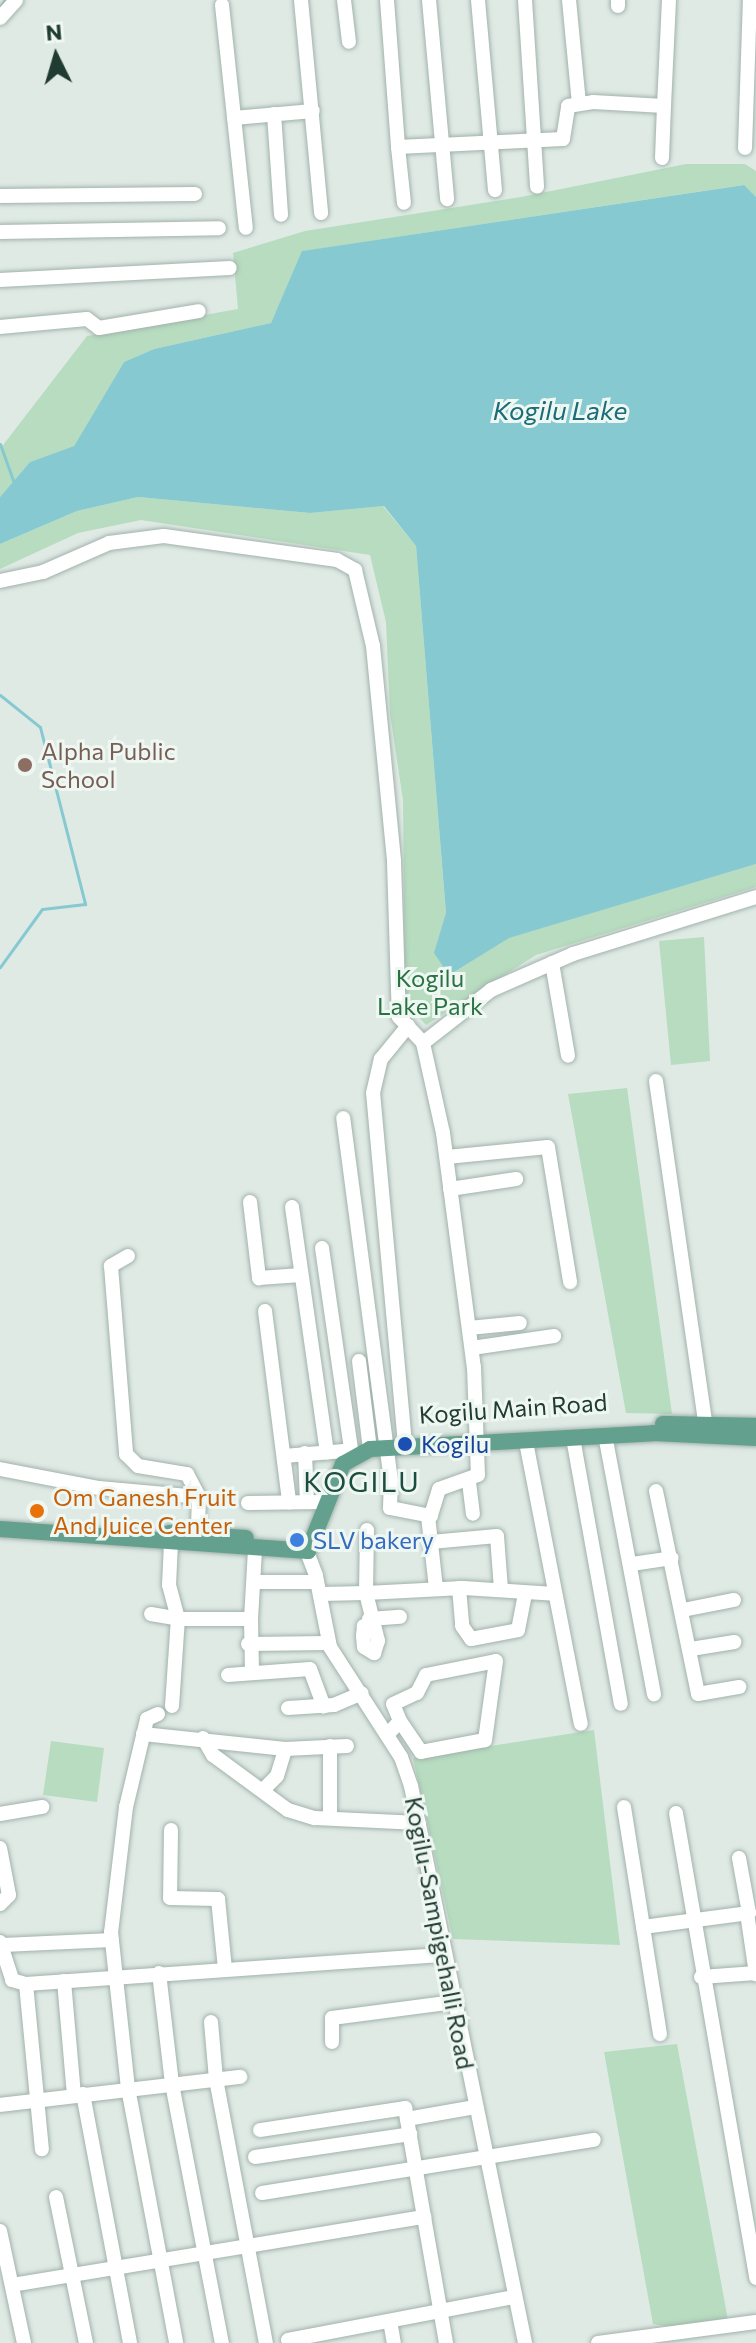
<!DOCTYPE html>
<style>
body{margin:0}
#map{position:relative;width:756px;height:2343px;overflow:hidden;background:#dfeae5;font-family:Commissioner,sans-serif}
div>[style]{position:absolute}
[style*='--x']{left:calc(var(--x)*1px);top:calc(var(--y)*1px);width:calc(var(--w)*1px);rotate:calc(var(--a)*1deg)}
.green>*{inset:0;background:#b7dcbf}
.water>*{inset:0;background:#86c9d1}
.stream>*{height:3px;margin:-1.5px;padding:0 1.5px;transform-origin:1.5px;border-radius:1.5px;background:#86c9d1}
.roads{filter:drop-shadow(0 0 2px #a2b2ac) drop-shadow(0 0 2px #a2b2ac)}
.minor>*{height:14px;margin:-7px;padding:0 7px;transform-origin:7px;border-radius:7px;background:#fff}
.major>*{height:16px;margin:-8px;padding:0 8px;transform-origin:8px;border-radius:8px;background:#63a18e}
.dots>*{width:22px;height:22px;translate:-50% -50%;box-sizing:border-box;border:4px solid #eff7f3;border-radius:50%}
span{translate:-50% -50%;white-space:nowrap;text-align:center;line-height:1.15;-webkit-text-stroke:6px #eff7f3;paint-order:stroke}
.education-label{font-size:24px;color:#785e54}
.left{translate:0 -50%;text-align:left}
.park-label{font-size:24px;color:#2a7242}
.street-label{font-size:24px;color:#203b32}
.transit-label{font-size:24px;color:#164399}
.food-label{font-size:24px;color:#c56008}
.shop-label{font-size:24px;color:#366cbe}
.water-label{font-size:26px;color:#1a6c77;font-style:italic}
.quarter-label{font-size:28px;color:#1c4d3e;letter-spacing:2px}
.north{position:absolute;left:16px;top:16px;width:80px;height:80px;-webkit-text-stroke:6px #eff7f3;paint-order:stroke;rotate:355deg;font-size:22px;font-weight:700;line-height:32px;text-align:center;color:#203b32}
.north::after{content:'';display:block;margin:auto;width:28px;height:36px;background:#203b32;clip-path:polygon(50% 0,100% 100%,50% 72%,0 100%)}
</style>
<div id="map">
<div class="green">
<div style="clip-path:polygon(686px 164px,745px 164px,756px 171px,756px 197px,743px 185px,303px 251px,271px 323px,154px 349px,124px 362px,74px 446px,30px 462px,0 497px,0 449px,87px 336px,238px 309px,233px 253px,305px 231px,521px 197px)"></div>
<div style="clip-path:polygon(138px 497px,310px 513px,383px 506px,416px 546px,446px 914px,435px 953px,449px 974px,508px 938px,756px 864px,756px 887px,536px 955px,426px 1025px,405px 1002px,403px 800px,390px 714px,386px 622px,370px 555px,141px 520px,78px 533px,0 569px,0 544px,77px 511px)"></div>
<div style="clip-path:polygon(704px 937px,710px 1061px,671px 1065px,659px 941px)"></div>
<div style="clip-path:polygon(627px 1088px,672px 1414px,626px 1413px,568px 1094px)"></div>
<div style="clip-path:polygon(594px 1730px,620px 1945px,453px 1939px,413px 1758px)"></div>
<div style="clip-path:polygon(51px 1741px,104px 1748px,97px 1802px,43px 1795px)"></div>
<div style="clip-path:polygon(677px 2044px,728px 2320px,677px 2328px,653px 2324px,604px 2052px)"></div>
</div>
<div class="water">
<div style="clip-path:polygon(744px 185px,756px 197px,756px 864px,509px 938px,449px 975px,434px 953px,446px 913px,416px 546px,384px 506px,310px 513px,138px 497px,77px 511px,0 544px,0 497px,30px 462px,74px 446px,124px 362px,154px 349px,271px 323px,302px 251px)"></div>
</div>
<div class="stream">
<div style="--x:0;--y:7;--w:9;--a:-54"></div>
<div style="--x:0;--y:444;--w:45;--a:70.3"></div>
<div style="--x:0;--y:695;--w:51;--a:38.7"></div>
<div style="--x:40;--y:727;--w:183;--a:75.7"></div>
<div style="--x:85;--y:904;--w:43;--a:173.4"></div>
<div style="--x:42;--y:909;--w:72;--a:125.9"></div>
</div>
<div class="roads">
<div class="minor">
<div style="--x:301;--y:0;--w:214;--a:84.6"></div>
<div style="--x:344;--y:0;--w:42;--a:83.2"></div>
<div style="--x:387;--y:0;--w:147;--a:85.7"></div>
<div style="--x:398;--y:147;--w:165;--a:-2.8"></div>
<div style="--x:563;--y:139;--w:33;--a:-81"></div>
<div style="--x:568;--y:106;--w:25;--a:-9"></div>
<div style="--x:593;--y:102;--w:71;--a:3.2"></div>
<div style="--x:664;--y:106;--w:106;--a:-87.3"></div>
<div style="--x:429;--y:0;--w:200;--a:84.8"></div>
<div style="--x:478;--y:0;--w:191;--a:84.9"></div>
<div style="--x:525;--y:0;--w:187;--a:86.3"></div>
<div style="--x:569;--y:0;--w:103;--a:84.5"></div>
<div style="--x:618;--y:0;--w:6;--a:90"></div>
<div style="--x:222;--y:5;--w:224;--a:83.9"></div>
<div style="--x:0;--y:18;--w:24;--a:-48"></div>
<div style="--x:274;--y:114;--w:101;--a:86"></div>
<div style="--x:234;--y:118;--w:79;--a:-5.1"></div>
<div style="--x:398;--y:147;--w:56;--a:83.9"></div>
<div style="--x:745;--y:148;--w:148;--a:-88.1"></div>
<div style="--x:662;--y:158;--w:52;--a:-87.8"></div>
<div style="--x:0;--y:196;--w:195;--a:-0.6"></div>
<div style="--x:0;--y:232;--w:219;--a:-1"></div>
<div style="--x:0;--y:280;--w:230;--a:-3"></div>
<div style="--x:0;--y:327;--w:87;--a:-5.3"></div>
<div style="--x:87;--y:319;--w:15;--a:37"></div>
<div style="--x:99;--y:328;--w:101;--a:-9.6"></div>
<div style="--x:0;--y:581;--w:44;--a:-11.8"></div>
<div style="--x:43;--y:572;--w:72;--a:-23.7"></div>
<div style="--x:109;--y:543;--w:55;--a:-7.3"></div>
<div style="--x:164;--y:536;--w:175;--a:7.9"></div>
<div style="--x:337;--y:560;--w:21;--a:29"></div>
<div style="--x:355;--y:570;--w:78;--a:76.7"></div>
<div style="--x:373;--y:646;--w:217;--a:84.4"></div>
<div style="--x:394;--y:862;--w:155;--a:88.2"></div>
<div style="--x:399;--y:1017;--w:35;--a:47"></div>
<div style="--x:423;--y:1043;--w:92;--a:77.5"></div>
<div style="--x:443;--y:1133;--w:236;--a:82.5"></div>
<div style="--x:474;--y:1367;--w:108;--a:87.9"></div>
<div style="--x:478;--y:1475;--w:41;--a:160.3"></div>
<div style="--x:439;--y:1489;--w:28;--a:107"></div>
<div style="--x:431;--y:1516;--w:42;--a:-169"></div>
<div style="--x:390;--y:1508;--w:27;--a:-88"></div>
<div style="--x:391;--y:1481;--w:366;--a:-97.5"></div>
<div style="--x:552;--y:963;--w:94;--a:80.2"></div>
<div style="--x:423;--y:1043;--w:86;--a:-37.9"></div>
<div style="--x:491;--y:990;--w:90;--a:-23.7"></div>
<div style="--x:573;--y:954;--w:192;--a:-17.3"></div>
<div style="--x:656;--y:1081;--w:356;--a:81.8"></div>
<div style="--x:447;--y:1157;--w:101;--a:-5.7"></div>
<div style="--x:548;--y:1147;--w:137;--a:80.7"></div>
<div style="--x:450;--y:1189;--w:67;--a:-8.6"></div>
<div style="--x:250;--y:1202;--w:77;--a:83.2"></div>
<div style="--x:259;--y:1278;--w:42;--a:-4.1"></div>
<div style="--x:292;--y:1207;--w:248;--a:81.9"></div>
<div style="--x:322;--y:1248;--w:209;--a:81.8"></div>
<div style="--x:128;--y:1256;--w:20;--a:150"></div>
<div style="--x:111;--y:1266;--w:189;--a:85.4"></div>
<div style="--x:126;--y:1454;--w:17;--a:45"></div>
<div style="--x:138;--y:1466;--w:50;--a:9.3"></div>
<div style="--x:187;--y:1474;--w:26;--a:62"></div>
<div style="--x:265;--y:1311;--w:193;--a:82.8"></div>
<div style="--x:469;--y:1328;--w:51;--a:-5.6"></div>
<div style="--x:472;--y:1348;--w:83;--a:-8.3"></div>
<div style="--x:359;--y:1361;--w:89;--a:82.9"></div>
<div style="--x:605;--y:1435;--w:264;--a:79.3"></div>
<div style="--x:573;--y:1438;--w:270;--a:79.8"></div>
<div style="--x:526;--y:1442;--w:287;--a:79"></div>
<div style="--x:405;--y:1444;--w:352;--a:-95.2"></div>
<div style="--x:373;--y:1093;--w:35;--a:-77"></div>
<div style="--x:381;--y:1059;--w:43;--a:-50.7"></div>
<div style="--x:305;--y:1453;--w:49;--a:87.7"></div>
<div style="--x:284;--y:1456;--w:60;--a:-4.8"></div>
<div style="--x:344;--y:1451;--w:8;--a:50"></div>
<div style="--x:0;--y:1469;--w:101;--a:10.9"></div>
<div style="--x:99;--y:1488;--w:100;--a:5.1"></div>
<div style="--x:199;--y:1497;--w:37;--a:92"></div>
<div style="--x:469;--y:1482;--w:32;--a:83"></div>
<div style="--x:656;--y:1491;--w:207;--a:78.3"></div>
<div style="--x:698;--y:1694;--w:42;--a:-9.7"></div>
<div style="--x:248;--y:1503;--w:74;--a:-0.8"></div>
<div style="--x:428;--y:1516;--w:73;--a:83.7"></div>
<div style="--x:431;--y:1542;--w:66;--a:-5.2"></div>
<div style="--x:497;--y:1536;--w:53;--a:85.7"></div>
<div style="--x:171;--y:1543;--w:42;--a:92.7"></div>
<div style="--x:169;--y:1585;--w:35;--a:75"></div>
<div style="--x:304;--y:1544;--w:34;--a:69"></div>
<div style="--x:316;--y:1576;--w:72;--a:78.8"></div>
<div style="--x:330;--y:1647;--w:131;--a:57.2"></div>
<div style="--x:401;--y:1757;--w:31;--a:71"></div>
<div style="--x:411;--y:1786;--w:569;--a:78.43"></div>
<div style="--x:632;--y:1564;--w:40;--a:-8.5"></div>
<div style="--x:254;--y:1582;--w:63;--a:0"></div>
<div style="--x:459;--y:1588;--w:38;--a:85"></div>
<div style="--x:462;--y:1626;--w:16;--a:55"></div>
<div style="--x:471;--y:1639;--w:48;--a:-10.8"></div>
<div style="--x:518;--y:1630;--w:37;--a:-79"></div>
<div style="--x:321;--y:1594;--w:45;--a:-1.3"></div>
<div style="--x:366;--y:1593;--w:63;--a:-89.1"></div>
<div style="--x:683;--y:1610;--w:52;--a:-11.1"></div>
<div style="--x:151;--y:1614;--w:27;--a:10"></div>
<div style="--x:251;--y:1619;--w:53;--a:88.9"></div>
<div style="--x:369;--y:1619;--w:31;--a:-4"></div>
<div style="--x:371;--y:1623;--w:8;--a:157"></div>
<div style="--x:364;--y:1626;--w:10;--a:96"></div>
<div style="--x:363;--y:1636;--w:11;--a:85"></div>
<div style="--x:364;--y:1647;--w:12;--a:31"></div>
<div style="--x:374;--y:1653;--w:13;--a:-72"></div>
<div style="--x:378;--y:1641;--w:49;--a:-104"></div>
<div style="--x:366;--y:1593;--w:97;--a:-3"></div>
<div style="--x:463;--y:1588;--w:92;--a:3.7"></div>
<div style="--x:248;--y:1644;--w:81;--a:-0.7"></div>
<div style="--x:691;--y:1649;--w:44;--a:-9.2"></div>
<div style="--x:228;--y:1675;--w:82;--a:-4.2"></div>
<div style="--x:310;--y:1669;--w:40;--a:69.8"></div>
<div style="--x:172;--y:1706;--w:87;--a:-86.1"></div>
<div style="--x:178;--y:1619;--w:73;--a:0"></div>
<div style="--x:251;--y:1619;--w:70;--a:-86.7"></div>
<div style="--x:288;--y:1708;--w:46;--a:-3.7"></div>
<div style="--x:334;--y:1705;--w:30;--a:-23"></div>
<div style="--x:158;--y:1714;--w:12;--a:156"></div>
<div style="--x:147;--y:1719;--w:90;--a:103.4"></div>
<div style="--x:126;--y:1807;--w:126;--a:96.8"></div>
<div style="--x:111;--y:1932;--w:157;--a:83.8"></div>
<div style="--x:128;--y:2088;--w:259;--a:79.3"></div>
<div style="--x:143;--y:1734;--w:143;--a:6"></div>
<div style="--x:387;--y:1735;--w:19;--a:-47"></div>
<div style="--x:400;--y:1721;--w:18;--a:-112"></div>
<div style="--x:393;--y:1704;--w:26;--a:-25"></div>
<div style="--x:417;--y:1693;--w:20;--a:-63"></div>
<div style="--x:426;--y:1675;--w:71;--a:-11.3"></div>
<div style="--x:496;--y:1661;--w:80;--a:97.9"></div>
<div style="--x:485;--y:1740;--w:65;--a:169.4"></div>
<div style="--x:421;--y:1752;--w:37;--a:-124"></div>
<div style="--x:203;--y:1738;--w:20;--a:60"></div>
<div style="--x:213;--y:1755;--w:93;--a:36.3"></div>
<div style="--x:288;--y:1810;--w:28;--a:17"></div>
<div style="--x:315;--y:1818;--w:104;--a:2.8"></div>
<div style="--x:264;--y:1789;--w:18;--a:-45"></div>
<div style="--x:277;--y:1776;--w:28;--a:-73"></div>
<div style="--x:285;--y:1749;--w:62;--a:-2.8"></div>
<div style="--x:624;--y:1807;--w:230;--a:81"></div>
<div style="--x:676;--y:1813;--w:472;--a:80.2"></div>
<div style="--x:0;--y:1814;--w:43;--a:-9.5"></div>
<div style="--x:330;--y:1817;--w:71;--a:-90"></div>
<div style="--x:171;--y:1830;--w:68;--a:90.8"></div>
<div style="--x:170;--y:1898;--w:48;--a:1.2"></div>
<div style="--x:218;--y:1899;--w:70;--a:84.3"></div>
<div style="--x:0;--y:1848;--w:48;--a:79.2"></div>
<div style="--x:9;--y:1895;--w:13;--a:135"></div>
<div style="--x:747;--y:1913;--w:62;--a:81.6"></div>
<div style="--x:643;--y:1927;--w:107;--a:-7.5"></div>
<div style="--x:749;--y:1913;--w:56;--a:-100.3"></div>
<div style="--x:0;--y:1942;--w:40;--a:72"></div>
<div style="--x:12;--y:1980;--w:15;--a:16"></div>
<div style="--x:26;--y:1984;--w:420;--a:-4"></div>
<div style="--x:3;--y:1945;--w:109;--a:-2.6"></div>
<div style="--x:159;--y:1973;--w:112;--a:83.3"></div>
<div style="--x:172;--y:2084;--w:264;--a:79.1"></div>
<div style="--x:701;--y:1977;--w:55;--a:-4.2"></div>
<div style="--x:64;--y:1981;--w:114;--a:85"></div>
<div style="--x:26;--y:1984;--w:166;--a:84.5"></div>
<div style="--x:211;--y:2022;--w:57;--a:85"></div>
<div style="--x:216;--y:2079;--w:269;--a:79.3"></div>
<div style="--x:332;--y:2042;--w:24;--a:-90"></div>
<div style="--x:332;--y:2018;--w:123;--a:-7.5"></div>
<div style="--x:83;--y:2094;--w:253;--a:79.3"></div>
<div style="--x:0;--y:2105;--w:242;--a:-6.7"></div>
<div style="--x:407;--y:2119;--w:69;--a:-10"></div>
<div style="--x:260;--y:2130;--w:147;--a:-8.6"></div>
<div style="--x:405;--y:2108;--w:239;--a:80.1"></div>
<div style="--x:255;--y:2157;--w:157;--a:-8.4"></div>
<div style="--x:262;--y:2193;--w:336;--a:-9.1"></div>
<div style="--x:56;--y:2197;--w:149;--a:78.4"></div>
<div style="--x:0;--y:2231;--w:115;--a:77.9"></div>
<div style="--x:12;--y:2285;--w:418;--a:-9.4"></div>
<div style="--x:390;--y:2321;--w:22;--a:80"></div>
<div style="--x:288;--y:2340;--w:229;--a:-10.8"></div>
<div style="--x:598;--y:2343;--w:159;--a:-7.6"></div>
</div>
<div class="major">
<div style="--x:663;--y:1424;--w:93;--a:1.2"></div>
<div style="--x:0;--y:1529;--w:309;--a:4.1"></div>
<div style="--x:308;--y:1551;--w:94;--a:-68.1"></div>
<div style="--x:343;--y:1464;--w:31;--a:-29"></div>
<div style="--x:370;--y:1449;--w:284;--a:-3.2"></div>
<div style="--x:654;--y:1433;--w:102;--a:2.8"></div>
<div style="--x:169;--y:1533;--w:77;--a:3.7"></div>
</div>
</div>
<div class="dots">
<div style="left:25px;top:765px;background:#8d6e63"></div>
<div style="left:405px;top:1444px;background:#1a4fb4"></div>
<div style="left:37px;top:1511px;background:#e8710a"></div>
<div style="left:297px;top:1540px;background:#3f7fe0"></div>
</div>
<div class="education-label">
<span class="left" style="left:41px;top:765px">Alpha Public<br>School</span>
</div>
<div class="park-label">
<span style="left:430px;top:992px">Kogilu<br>Lake Park</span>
</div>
<div class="street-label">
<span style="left:513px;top:1408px;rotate:-4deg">Kogilu Main Road</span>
<span style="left:440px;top:1933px;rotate:79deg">Kogilu-Sampigehalli Road</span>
</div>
<div class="transit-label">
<span class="left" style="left:421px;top:1444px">Kogilu</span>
</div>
<div class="food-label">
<span class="left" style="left:53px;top:1511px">Om Ganesh Fruit<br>And Juice Center</span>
</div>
<div class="shop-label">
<span class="left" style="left:313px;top:1540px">SLV bakery</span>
</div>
<div class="water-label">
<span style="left:560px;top:410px">Kogilu Lake</span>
</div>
<div class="quarter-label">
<span style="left:362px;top:1481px">KOGILU</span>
</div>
<div class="north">N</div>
</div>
